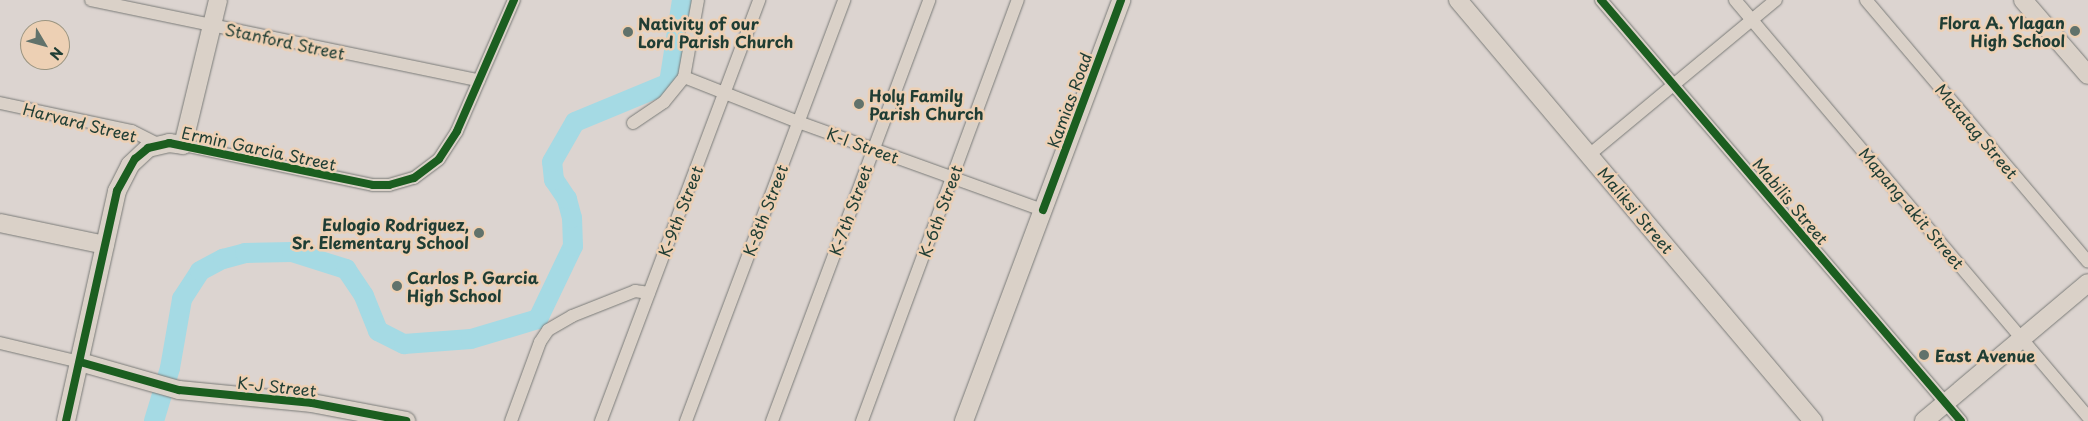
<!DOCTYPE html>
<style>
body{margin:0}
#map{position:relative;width:2088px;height:421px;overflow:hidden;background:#dcd4d0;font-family:"Playpen Sans",sans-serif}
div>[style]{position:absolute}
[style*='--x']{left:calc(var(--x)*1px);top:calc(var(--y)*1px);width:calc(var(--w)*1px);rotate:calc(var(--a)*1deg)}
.river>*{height:20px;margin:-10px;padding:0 10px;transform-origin:10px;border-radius:10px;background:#a5dae4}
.roads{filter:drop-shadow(0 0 1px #7a7b78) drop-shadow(0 0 1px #7a7b78)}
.street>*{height:12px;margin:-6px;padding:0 6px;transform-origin:6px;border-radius:6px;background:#dad1c8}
.secondary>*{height:18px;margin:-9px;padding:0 9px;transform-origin:9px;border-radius:9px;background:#dad1c8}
.cycleway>*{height:8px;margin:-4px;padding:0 4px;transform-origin:4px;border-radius:4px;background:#1b5e20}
.dots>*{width:14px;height:14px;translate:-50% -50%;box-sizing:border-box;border:2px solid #edd0b4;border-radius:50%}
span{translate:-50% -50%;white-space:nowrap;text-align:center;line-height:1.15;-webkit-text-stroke:5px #edd0b4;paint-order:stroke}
.poi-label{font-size:16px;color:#1f3d34;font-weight:700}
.right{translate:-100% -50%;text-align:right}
.left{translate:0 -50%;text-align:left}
.street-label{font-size:16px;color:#1f3d34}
.north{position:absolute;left:20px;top:20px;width:50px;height:50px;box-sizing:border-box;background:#edd0b4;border:1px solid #9b9581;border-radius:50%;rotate:127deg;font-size:14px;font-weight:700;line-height:20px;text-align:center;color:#1f3d34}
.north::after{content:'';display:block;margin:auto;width:18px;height:22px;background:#61726b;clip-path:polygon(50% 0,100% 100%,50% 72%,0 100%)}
</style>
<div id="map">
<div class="river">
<div style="--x:154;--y:421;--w:55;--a:-73.2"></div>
<div style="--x:170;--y:368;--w:70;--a:-80.1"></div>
<div style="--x:182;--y:299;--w:33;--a:-57"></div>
<div style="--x:200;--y:271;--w:26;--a:-28"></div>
<div style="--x:223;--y:259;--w:23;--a:-15"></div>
<div style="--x:245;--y:253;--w:47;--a:-1.2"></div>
<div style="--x:292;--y:252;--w:57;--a:17.5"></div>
<div style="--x:346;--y:269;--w:32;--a:56"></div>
<div style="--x:364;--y:296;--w:38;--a:68"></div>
<div style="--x:378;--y:331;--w:29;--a:27"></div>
<div style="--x:404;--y:344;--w:67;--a:-4.3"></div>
<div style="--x:471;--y:339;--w:70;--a:-16.6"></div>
<div style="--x:538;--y:319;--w:81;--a:-64.4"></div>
<div style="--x:573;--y:246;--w:28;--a:-92"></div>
<div style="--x:572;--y:218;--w:20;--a:-105"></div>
<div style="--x:567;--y:199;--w:23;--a:-124"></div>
<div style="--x:554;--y:180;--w:18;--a:-96"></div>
<div style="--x:552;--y:162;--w:46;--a:-60.1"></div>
<div style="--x:575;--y:122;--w:102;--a:-22.5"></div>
<div style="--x:669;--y:83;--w:84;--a:-81.1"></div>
</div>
<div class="roads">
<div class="street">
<div style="--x:91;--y:0;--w:396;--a:11.7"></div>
<div style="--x:1601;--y:0;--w:554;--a:49.47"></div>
<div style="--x:1735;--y:0;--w:546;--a:49.75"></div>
<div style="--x:1866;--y:0;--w:343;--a:49.7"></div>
<div style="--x:684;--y:77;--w:123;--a:21.5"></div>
<div style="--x:798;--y:122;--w:260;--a:19.8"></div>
<div style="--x:0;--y:103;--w:135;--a:12"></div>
<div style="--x:132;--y:131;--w:30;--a:27"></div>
<div style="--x:633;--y:123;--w:37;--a:-34"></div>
<div style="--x:664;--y:102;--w:32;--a:-51"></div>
<div style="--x:684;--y:77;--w:78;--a:-79.7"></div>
<div style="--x:183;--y:145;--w:194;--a:11.9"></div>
<div style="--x:373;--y:185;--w:16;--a:0"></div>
<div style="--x:389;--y:185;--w:26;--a:-16"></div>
<div style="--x:414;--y:178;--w:31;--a:-37"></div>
<div style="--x:439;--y:159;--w:33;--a:-57"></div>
<div style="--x:457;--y:131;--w:143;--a:-66.5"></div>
<div style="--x:1589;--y:155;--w:243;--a:-39.7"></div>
<div style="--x:0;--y:343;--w:82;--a:13.4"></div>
<div style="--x:511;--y:421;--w:84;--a:-69.8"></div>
<div style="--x:540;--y:342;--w:14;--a:-56"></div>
<div style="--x:548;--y:330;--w:28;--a:-30"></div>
<div style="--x:572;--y:316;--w:68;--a:-21.6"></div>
<div style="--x:635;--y:291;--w:14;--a:8"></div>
<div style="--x:601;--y:421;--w:450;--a:-69.4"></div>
<div style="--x:686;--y:421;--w:450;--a:-69.4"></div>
<div style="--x:772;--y:421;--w:449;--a:-69.5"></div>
<div style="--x:862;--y:421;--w:449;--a:-69.7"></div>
</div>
<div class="secondary">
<div style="--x:1458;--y:0;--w:551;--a:49.86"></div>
<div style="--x:2023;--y:0;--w:99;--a:49.1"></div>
<div style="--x:0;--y:223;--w:107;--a:11.8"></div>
<div style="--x:80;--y:362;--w:103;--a:15.8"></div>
<div style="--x:179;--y:390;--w:134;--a:5.6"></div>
<div style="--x:312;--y:403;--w:96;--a:10.8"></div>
<div style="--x:66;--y:421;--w:236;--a:-77.5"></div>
<div style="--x:117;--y:191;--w:29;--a:-63"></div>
<div style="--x:130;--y:165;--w:25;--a:-43"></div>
<div style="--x:148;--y:148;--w:22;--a:-13"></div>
<div style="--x:169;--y:143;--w:14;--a:8"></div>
<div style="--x:183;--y:145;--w:149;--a:-76.4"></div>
<div style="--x:964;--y:421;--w:449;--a:-69.5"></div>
<div style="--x:1924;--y:421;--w:214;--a:-40.1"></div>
</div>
</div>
<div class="cycleway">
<div style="--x:1601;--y:0;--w:554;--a:49.47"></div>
<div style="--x:1043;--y:210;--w:224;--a:-69.6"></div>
<div style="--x:80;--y:362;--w:103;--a:15.8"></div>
<div style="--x:179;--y:390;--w:134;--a:5.6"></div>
<div style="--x:312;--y:403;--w:96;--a:10.8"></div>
<div style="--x:66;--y:421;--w:236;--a:-77.5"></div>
<div style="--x:117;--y:191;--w:37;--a:-61"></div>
<div style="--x:135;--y:159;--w:17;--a:-40"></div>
<div style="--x:148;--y:148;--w:22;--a:-13"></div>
<div style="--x:169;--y:143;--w:208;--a:11.6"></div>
<div style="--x:373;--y:185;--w:16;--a:0"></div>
<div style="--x:389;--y:185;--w:26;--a:-16"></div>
<div style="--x:414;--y:178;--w:31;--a:-37"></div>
<div style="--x:439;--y:159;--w:33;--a:-57"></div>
<div style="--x:457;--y:131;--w:143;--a:-66.5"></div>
</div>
<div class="dots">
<div style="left:2075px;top:31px;background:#61726b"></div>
<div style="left:628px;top:32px;background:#61726b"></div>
<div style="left:859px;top:104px;background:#61726b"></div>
<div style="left:479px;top:233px;background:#61726b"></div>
<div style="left:397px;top:286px;background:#61726b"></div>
<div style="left:1924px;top:355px;background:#61726b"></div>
</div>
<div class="poi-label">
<span class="right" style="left:2065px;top:31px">Flora A. Ylagan<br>High School</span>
<span class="left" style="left:638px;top:32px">Nativity of our<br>Lord Parish Church</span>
<span class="left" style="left:869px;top:104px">Holy Family<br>Parish Church</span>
<span class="right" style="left:469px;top:233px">Eulogio Rodriguez,<br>Sr. Elementary School</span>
<span class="left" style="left:407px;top:286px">Carlos P. Garcia<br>High School</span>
<span class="left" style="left:1935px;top:355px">East Avenue</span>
</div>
<div class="street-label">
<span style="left:285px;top:41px;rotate:12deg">Stanford Street</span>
<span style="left:1069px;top:100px;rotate:-70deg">Kamias Road</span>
<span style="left:80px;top:122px;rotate:14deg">Harvard Street</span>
<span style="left:1977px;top:131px;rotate:50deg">Matatag Street</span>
<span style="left:863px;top:145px;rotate:20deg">K-I Street</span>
<span style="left:259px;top:148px;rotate:12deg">Ermin Garcia Street</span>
<span style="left:1791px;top:201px;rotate:50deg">Mabilis Street</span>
<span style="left:1912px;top:208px;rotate:50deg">Mapang-akit Street</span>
<span style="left:765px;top:210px;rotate:-69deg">K-8th Street</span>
<span style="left:850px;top:210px;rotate:-70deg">K-7th Street</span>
<span style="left:1636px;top:210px;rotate:50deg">Maliksi Street</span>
<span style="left:680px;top:211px;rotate:-69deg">K-9th Street</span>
<span style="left:940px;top:211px;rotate:-70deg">K-6th Street</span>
<span style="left:277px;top:386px;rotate:6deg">K-J Street</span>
</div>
<div class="north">N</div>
</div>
